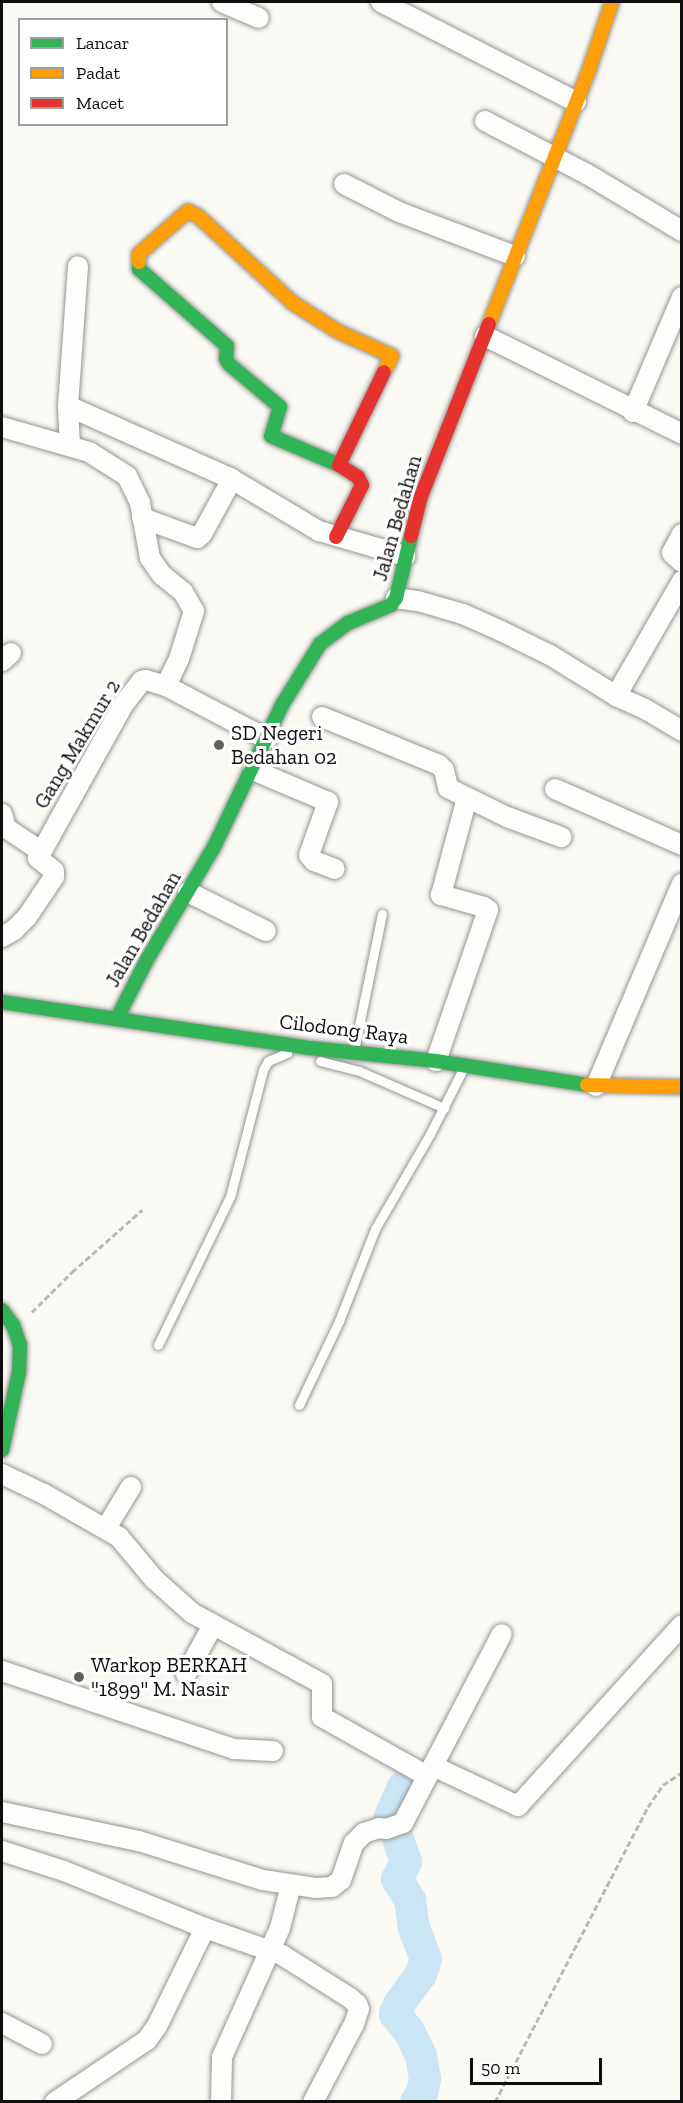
<!DOCTYPE html>
<style>
body{margin:0}
#map{position:relative;width:683px;height:2103px;overflow:hidden;background:#faf9f4;font-family:"Zilla Slab",serif}
div>[style]{position:absolute}
[style*='--x']{left:calc(var(--x)*1px);top:calc(var(--y)*1px);width:calc(var(--w)*1px);rotate:calc(var(--a)*1deg)}
.river>*{height:32px;margin:-16px;padding:0 16px;transform-origin:16px;border-radius:16px;background:#cae6f4}
.path>*{height:3px;margin-top:-1.5px;transform-origin:0;background:repeating-linear-gradient(90deg,#b8b8b7 0 6px,transparent 0 9px)}
.roads{filter:drop-shadow(0 0 2px #949492) drop-shadow(0 0 2px #949492)}
.lane>*{height:9px;margin:-4.5px;padding:0 4.5px;transform-origin:4.5px;border-radius:4.5px;background:#fefefd}
.street>*{height:20px;margin:-10px;padding:0 10px;transform-origin:10px;border-radius:10px;background:#fefefd}
.fast>*{height:14px;margin:-7px;padding:0 7px;transform-origin:7px;border-radius:7px;background:#30b455}
.slow>*{height:14px;margin:-7px;padding:0 7px;transform-origin:7px;border-radius:7px;background:#ff9f0a}
.jam>*{height:14px;margin:-7px;padding:0 7px;transform-origin:7px;border-radius:7px;background:#e5322d}
.dots>*{width:16px;height:16px;translate:-50% -50%;box-sizing:border-box;border:3px solid #fff;border-radius:50%}
span{translate:-50% -50%;white-space:nowrap;text-align:center;line-height:1.15;-webkit-text-stroke:6px #fff;paint-order:stroke}
.street-label{font-size:21px;color:#0e0e0e}
.poi-label{font-size:21px;color:#0e0e0e}
.left{translate:0 -50%;text-align:left}
.frame{position:absolute;inset:0;border:3px solid #0e0e0e;pointer-events:none}
.legend{position:absolute;left:18px;top:18px;width:210px;height:108px;box-sizing:border-box;background:#fff;border:2px solid #9f9f9f;margin:0;padding:8px 10px;list-style:none;font-size:18px;color:#0e0e0e}
.legend li{display:flex;align-items:center;gap:12px;height:30px}
.legend b{width:30px;border:2px solid #9f9f9f}
.scale{position:absolute;left:470px;top:2058px;width:132px;height:27px;box-sizing:border-box;border:3px solid #0e0e0e;border-top:0;padding-left:8px;font-size:18px;line-height:21px;white-space:nowrap;color:#0e0e0e;-webkit-text-stroke:4px #fff;paint-order:stroke}
</style>
<div id="map">
<div class="river">
<div style="--x:403;--y:1787;--w:32;--a:114"></div>
<div style="--x:390;--y:1816;--w:49;--a:70.8"></div>
<div style="--x:406;--y:1862;--w:19;--a:118"></div>
<div style="--x:397;--y:1879;--w:25;--a:58"></div>
<div style="--x:410;--y:1900;--w:28;--a:82"></div>
<div style="--x:414;--y:1928;--w:33;--a:69"></div>
<div style="--x:426;--y:1959;--w:16;--a:108"></div>
<div style="--x:421;--y:1974;--w:37;--a:126"></div>
<div style="--x:399;--y:2004;--w:11;--a:112"></div>
<div style="--x:395;--y:2014;--w:22;--a:51"></div>
<div style="--x:409;--y:2031;--w:28;--a:64"></div>
<div style="--x:421;--y:2056;--w:23;--a:80"></div>
<div style="--x:425;--y:2079;--w:14;--a:102"></div>
<div style="--x:422;--y:2093;--w:11;--a:124"></div>
</div>
<div class="path">
<div style="--x:32;--y:1312;--w:57;--a:-45"></div>
<div style="--x:72;--y:1272;--w:94;--a:-41.5"></div>
<div style="--x:495;--y:2102;--w:332;--a:-62.6"></div>
<div style="--x:648;--y:1807;--w:27;--a:-56"></div>
<div style="--x:663;--y:1785;--w:23;--a:-34"></div>
</div>
<div class="roads">
<div class="lane">
<div style="--x:354;--y:1050;--w:139;--a:-78.4"></div>
<div style="--x:320;--y:1061;--w:40;--a:14.4"></div>
<div style="--x:359;--y:1071;--w:93;--a:23.5"></div>
<div style="--x:158;--y:1345;--w:165;--a:-64.1"></div>
<div style="--x:230;--y:1197;--w:131;--a:-75.4"></div>
<div style="--x:263;--y:1070;--w:10;--a:-61"></div>
<div style="--x:268;--y:1061;--w:21;--a:-23"></div>
<div style="--x:299;--y:1405;--w:93;--a:-64.5"></div>
<div style="--x:339;--y:1321;--w:99;--a:-68.6"></div>
<div style="--x:375;--y:1229;--w:110;--a:-59.9"></div>
<div style="--x:430;--y:1134;--w:73;--a:-63.1"></div>
</div>
<div class="street">
<div style="--x:222;--y:2;--w:40;--a:23.4"></div>
<div style="--x:381;--y:2;--w:219;--a:27.1"></div>
<div style="--x:485;--y:121;--w:115;--a:27.5"></div>
<div style="--x:587;--y:174;--w:111;--a:31"></div>
<div style="--x:344;--y:184;--w:62;--a:27"></div>
<div style="--x:399;--y:212;--w:124;--a:20.8"></div>
<div style="--x:485;--y:336;--w:220;--a:26.4"></div>
<div style="--x:68;--y:406;--w:177;--a:24"></div>
<div style="--x:230;--y:478;--w:104;--a:30.8"></div>
<div style="--x:319;--y:531;--w:90;--a:16.2"></div>
<div style="--x:633;--y:412;--w:125;--a:-66.9"></div>
<div style="--x:2;--y:427;--w:91;--a:16"></div>
<div style="--x:89;--y:452;--w:45;--a:32.3"></div>
<div style="--x:127;--y:476;--w:30;--a:64"></div>
<div style="--x:140;--y:503;--w:56;--a:79.7"></div>
<div style="--x:150;--y:558;--w:21;--a:55"></div>
<div style="--x:162;--y:575;--w:27;--a:39"></div>
<div style="--x:183;--y:592;--w:22;--a:60"></div>
<div style="--x:194;--y:611;--w:50;--a:107.4"></div>
<div style="--x:179;--y:659;--w:30;--a:116"></div>
<div style="--x:70;--y:446;--w:40;--a:-92.9"></div>
<div style="--x:68;--y:406;--w:140;--a:-85.9"></div>
<div style="--x:142;--y:518;--w:59;--a:20"></div>
<div style="--x:197;--y:538;--w:6;--a:-39"></div>
<div style="--x:202;--y:534;--w:63;--a:-61.4"></div>
<div style="--x:682;--y:534;--w:21;--a:118"></div>
<div style="--x:672;--y:553;--w:13;--a:42"></div>
<div style="--x:396;--y:598;--w:22;--a:8"></div>
<div style="--x:418;--y:601;--w:47;--a:16.1"></div>
<div style="--x:463;--y:614;--w:42;--a:24.1"></div>
<div style="--x:501;--y:631;--w:55;--a:26.1"></div>
<div style="--x:550;--y:655;--w:78;--a:31.8"></div>
<div style="--x:616;--y:696;--w:32;--a:24"></div>
<div style="--x:645;--y:709;--w:43;--a:30.7"></div>
<div style="--x:2;--y:661;--w:12;--a:-42"></div>
<div style="--x:616;--y:696;--w:133;--a:-60.1"></div>
<div style="--x:322;--y:717;--w:126;--a:22.3"></div>
<div style="--x:439;--y:765;--w:7;--a:45"></div>
<div style="--x:444;--y:770;--w:18;--a:77"></div>
<div style="--x:448;--y:788;--w:66;--a:26.2"></div>
<div style="--x:507;--y:817;--w:58;--a:20.3"></div>
<div style="--x:253;--y:770;--w:82;--a:23.1"></div>
<div style="--x:328;--y:802;--w:56;--a:109.7"></div>
<div style="--x:309;--y:855;--w:8;--a:50"></div>
<div style="--x:314;--y:861;--w:22;--a:21"></div>
<div style="--x:555;--y:789;--w:139;--a:23.8"></div>
<div style="--x:2;--y:814;--w:15;--a:74"></div>
<div style="--x:6;--y:828;--w:43;--a:33.7"></div>
<div style="--x:188;--y:892;--w:87;--a:26.6"></div>
<div style="--x:2;--y:937;--w:14;--a:-30"></div>
<div style="--x:14;--y:930;--w:18;--a:-45"></div>
<div style="--x:27;--y:917;--w:48;--a:-56"></div>
<div style="--x:54;--y:877;--w:6;--a:-90"></div>
<div style="--x:54;--y:871;--w:21;--a:-141"></div>
<div style="--x:38;--y:858;--w:175;--a:-60.9"></div>
<div style="--x:123;--y:705;--w:31;--a:-52"></div>
<div style="--x:142;--y:681;--w:4;--a:-14"></div>
<div style="--x:146;--y:680;--w:21;--a:17"></div>
<div style="--x:166;--y:686;--w:114;--a:27.7"></div>
<div style="--x:436;--y:1061;--w:160;--a:-71"></div>
<div style="--x:488;--y:910;--w:5;--a:-143"></div>
<div style="--x:484;--y:907;--w:45;--a:-164.4"></div>
<div style="--x:441;--y:895;--w:100;--a:-75"></div>
<div style="--x:596;--y:1086;--w:220;--a:-67"></div>
<div style="--x:2;--y:1474;--w:47;--a:25.5"></div>
<div style="--x:44;--y:1494;--w:86;--a:29.8"></div>
<div style="--x:119;--y:1537;--w:55;--a:50.2"></div>
<div style="--x:154;--y:1579;--w:51;--a:41.8"></div>
<div style="--x:192;--y:1613;--w:148;--a:28.6"></div>
<div style="--x:322;--y:1684;--w:33;--a:90"></div>
<div style="--x:322;--y:1717;--w:120;--a:29.3"></div>
<div style="--x:106;--y:1528;--w:48;--a:-58.6"></div>
<div style="--x:2;--y:1671;--w:245;--a:18.6"></div>
<div style="--x:234;--y:1749;--w:39;--a:3"></div>
<div style="--x:186;--y:1674;--w:56;--a:-61.1"></div>
<div style="--x:433;--y:1766;--w:94;--a:25.2"></div>
<div style="--x:518;--y:1806;--w:244;--a:-47.8"></div>
<div style="--x:2;--y:1812;--w:140;--a:12"></div>
<div style="--x:139;--y:1841;--w:130;--a:17.5"></div>
<div style="--x:263;--y:1880;--w:54;--a:8.6"></div>
<div style="--x:316;--y:1888;--w:16;--a:-4"></div>
<div style="--x:332;--y:1887;--w:11;--a:-38"></div>
<div style="--x:341;--y:1880;--w:39;--a:-71"></div>
<div style="--x:354;--y:1843;--w:14;--a:-45"></div>
<div style="--x:364;--y:1833;--w:16;--a:-18"></div>
<div style="--x:379;--y:1828;--w:7;--a:8"></div>
<div style="--x:386;--y:1829;--w:18;--a:-19"></div>
<div style="--x:403;--y:1823;--w:213;--a:-62.4"></div>
<div style="--x:2;--y:1851;--w:65;--a:17.9"></div>
<div style="--x:64;--y:1871;--w:152;--a:22"></div>
<div style="--x:205;--y:1928;--w:82;--a:19.3"></div>
<div style="--x:282;--y:1955;--w:80;--a:32.3"></div>
<div style="--x:350;--y:1998;--w:9;--a:41"></div>
<div style="--x:357;--y:2004;--w:5;--a:68"></div>
<div style="--x:359;--y:2009;--w:16;--a:108"></div>
<div style="--x:354;--y:2024;--w:88;--a:117.7"></div>
<div style="--x:2;--y:2023;--w:45;--a:27.7"></div>
<div style="--x:55;--y:2102;--w:111;--a:-34"></div>
<div style="--x:147;--y:2040;--w:17;--a:-54"></div>
<div style="--x:157;--y:2026;--w:109;--a:-63.9"></div>
<div style="--x:221;--y:2102;--w:45;--a:-88.7"></div>
<div style="--x:222;--y:2057;--w:141;--a:-65.8"></div>
<div style="--x:280;--y:1928;--w:44;--a:-75.7"></div>
</div>
<div class="fast">
<div style="--x:139;--y:262;--w:7;--a:90"></div>
<div style="--x:139;--y:269;--w:117;--a:41.2"></div>
<div style="--x:227;--y:346;--w:13;--a:94"></div>
<div style="--x:226;--y:359;--w:6;--a:59"></div>
<div style="--x:229;--y:364;--w:67;--a:40.1"></div>
<div style="--x:280;--y:407;--w:30;--a:107"></div>
<div style="--x:271;--y:436;--w:74;--a:23.1"></div>
<div style="--x:2;--y:1002;--w:311;--a:8.5"></div>
<div style="--x:310;--y:1048;--w:127;--a:5.9"></div>
<div style="--x:436;--y:1061;--w:153;--a:9"></div>
<div style="--x:117;--y:1018;--w:68;--a:-62.7"></div>
<div style="--x:148;--y:958;--w:129;--a:-59.3"></div>
<div style="--x:214;--y:847;--w:157;--a:-64.4"></div>
<div style="--x:282;--y:705;--w:72;--a:-58.1"></div>
<div style="--x:320;--y:644;--w:35;--a:-37"></div>
<div style="--x:348;--y:623;--w:47;--a:-22.7"></div>
<div style="--x:391;--y:605;--w:9;--a:-54"></div>
<div style="--x:396;--y:598;--w:64;--a:-76.4"></div>
<div style="--x:2;--y:1310;--w:19;--a:54"></div>
<div style="--x:13;--y:1325;--w:21;--a:71"></div>
<div style="--x:20;--y:1345;--w:27;--a:92"></div>
<div style="--x:19;--y:1372;--w:80;--a:102.3"></div>
</div>
<div class="slow">
<div style="--x:139;--y:262;--w:8;--a:-90"></div>
<div style="--x:139;--y:254;--w:65;--a:-41.3"></div>
<div style="--x:188;--y:211;--w:11;--a:27"></div>
<div style="--x:198;--y:216;--w:129;--a:42.5"></div>
<div style="--x:293;--y:303;--w:52;--a:32.5"></div>
<div style="--x:337;--y:331;--w:60;--a:24.4"></div>
<div style="--x:392;--y:356;--w:18;--a:117"></div>
<div style="--x:489;--y:324;--w:276;--a:-68.5"></div>
<div style="--x:590;--y:67;--w:69;--a:-71.3"></div>
<div style="--x:587;--y:1085;--w:95;--a:1.2"></div>
</div>
<div class="jam">
<div style="--x:411;--y:536;--w:38;--a:-76"></div>
<div style="--x:420;--y:499;--w:188;--a:-68.5"></div>
<div style="--x:336;--y:537;--w:58;--a:-63.4"></div>
<div style="--x:362;--y:485;--w:9;--a:-117"></div>
<div style="--x:358;--y:477;--w:22;--a:-148"></div>
<div style="--x:339;--y:465;--w:103;--a:-64.2"></div>
</div>
</div>
<div class="dots">
<div style="left:219px;top:745px;background:#61605e"></div>
<div style="left:79px;top:1677px;background:#61605e"></div>
</div>
<div class="street-label">
<span style="left:397px;top:518px;rotate:-74deg">Jalan Bedahan</span>
<span style="left:77px;top:744px;rotate:-59deg">Gang Makmur 2</span>
<span style="left:143px;top:929px;rotate:-60deg">Jalan Bedahan</span>
<span style="left:344px;top:1029px;rotate:7deg">Cilodong Raya</span>
</div>
<div class="poi-label">
<span class="left" style="left:231px;top:745px">SD Negeri<br>Bedahan 02</span>
<span class="left" style="left:91px;top:1677px">Warkop BERKAH<br>"1899" M. Nasir</span>
</div>
<div class="frame"></div>
<ul class="legend">
<li><b style="height:8px;background:#30b455"></b>Lancar</li>
<li><b style="height:8px;background:#ff9f0a"></b>Padat</li>
<li><b style="height:8px;background:#e5322d"></b>Macet</li>
</ul>
<div class="scale">50 m</div>
</div>
